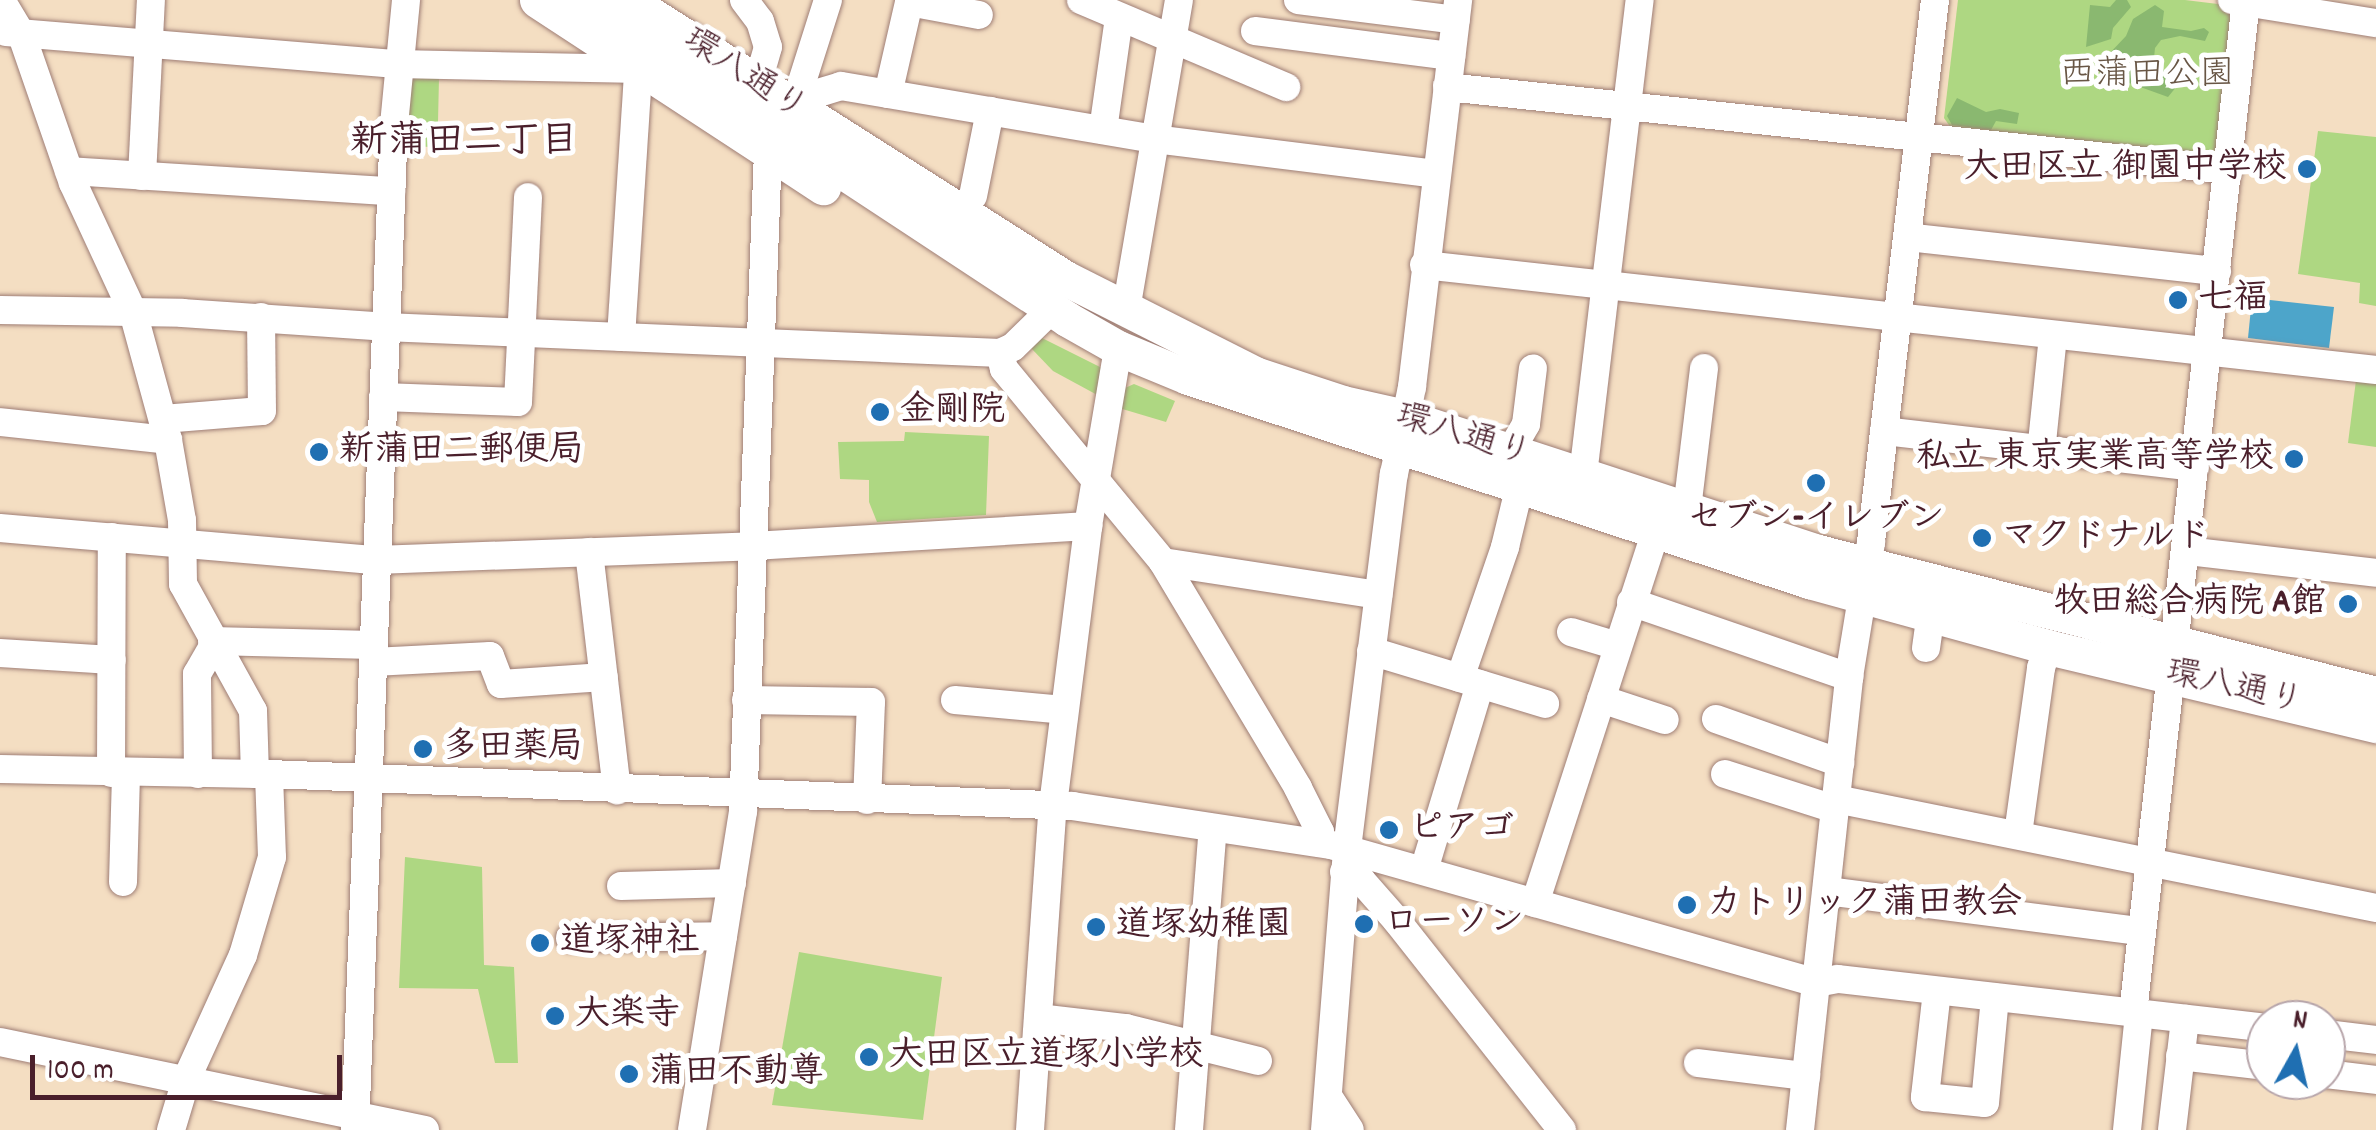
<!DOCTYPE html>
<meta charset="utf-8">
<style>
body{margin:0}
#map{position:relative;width:2376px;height:1130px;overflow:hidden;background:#f4dec2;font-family:Dekko,"Klee One",sans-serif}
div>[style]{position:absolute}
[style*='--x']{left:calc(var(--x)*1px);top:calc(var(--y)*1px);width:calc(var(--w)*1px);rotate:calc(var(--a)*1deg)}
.green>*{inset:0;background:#aed782}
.forest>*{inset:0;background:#8ab870}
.water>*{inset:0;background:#4da5ca}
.roads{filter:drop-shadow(0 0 2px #9f7e76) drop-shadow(0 0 2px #9f7e76)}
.minor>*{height:28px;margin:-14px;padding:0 14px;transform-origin:14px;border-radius:14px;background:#fff}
.major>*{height:35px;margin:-17.5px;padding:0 17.5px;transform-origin:17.5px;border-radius:17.5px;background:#fff}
.dots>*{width:28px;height:28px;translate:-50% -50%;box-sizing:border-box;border:5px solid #fff;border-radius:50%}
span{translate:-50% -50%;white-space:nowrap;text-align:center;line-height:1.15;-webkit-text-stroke:10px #fff;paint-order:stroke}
.street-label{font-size:35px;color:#4a1f2b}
.park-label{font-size:35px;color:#685645}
.poi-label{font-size:35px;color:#4a1f2b;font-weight:700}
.right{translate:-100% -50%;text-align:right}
.left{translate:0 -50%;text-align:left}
.neighbourhood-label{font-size:38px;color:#4a1f2b;font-weight:700}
.north{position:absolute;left:2246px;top:1000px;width:100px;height:100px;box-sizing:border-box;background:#fff;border:2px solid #b7a5aa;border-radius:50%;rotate:8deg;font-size:28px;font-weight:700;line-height:40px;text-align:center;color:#4a1f2b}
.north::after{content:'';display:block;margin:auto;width:35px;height:45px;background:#1f6fb2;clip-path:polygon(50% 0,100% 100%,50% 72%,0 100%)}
.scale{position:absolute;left:30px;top:1055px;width:312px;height:45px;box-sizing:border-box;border:5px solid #4a1f2b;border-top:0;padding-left:12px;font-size:30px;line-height:35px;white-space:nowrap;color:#4a1f2b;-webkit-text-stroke:8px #fff;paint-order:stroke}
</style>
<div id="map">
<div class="green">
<div style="clip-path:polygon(1958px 0,2185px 0,2226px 5px,2233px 12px,2219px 150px,2208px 160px,1951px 128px,1944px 118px)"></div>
<div style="clip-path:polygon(410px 77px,439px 78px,438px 122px,455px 124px,454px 148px,408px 146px)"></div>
<div style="clip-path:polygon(2318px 131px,2376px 137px,2376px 306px,2359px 303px,2360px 283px,2298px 274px)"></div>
<div style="clip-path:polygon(1040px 337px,1102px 368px,1101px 397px,1053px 371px,1031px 348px)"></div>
<div style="clip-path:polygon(2356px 380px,2376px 382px,2376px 447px,2348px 443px)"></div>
<div style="clip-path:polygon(1134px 384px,1175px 401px,1166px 422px,1119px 408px,1125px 388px)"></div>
<div style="clip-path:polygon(905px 432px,989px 436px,986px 515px,877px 522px,869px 502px,869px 480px,840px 479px,838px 442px,904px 441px)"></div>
<div style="clip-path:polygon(405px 857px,482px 867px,484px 965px,514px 967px,518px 1063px,495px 1063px,478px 989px,399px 988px)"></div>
<div style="clip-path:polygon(799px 952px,942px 977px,923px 1120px,772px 1105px)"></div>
</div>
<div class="forest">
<div style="clip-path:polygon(2116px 0,2127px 0,2131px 7px,2113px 28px,2111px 39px,2086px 47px,2090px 5px,2110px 7px)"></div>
<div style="clip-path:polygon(2155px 5px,2164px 11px,2162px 27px,2191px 31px,2204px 28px,2209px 32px,2205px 41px,2180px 36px,2161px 40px,2155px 48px,2154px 58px,2177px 86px,2168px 97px,2118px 79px,2108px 65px,2108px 55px,2126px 36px,2133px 19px)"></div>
<div style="clip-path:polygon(1957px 98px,1986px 112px,2000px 109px,2019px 113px,2017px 124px,1996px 121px,1991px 130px,1952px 125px,1947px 116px)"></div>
</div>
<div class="water">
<div style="clip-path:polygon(2252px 298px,2334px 307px,2329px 348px,2248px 338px)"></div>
</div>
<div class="roads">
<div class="minor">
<div style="--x:1;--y:0;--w:39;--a:59"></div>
<div style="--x:21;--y:33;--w:159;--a:70.9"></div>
<div style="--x:73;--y:183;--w:142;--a:65.1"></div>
<div style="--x:133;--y:312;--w:133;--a:74.7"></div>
<div style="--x:168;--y:440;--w:81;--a:80.1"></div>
<div style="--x:182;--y:520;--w:64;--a:89.1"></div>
<div style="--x:183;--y:584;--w:145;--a:61.1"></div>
<div style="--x:253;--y:711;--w:63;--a:88.2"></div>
<div style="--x:744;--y:0;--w:26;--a:53"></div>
<div style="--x:760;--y:21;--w:27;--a:73"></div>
<div style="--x:768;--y:47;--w:15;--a:106"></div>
<div style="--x:1081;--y:0;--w:223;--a:23"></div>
<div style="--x:1298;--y:0;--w:159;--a:7.2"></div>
<div style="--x:2232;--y:0;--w:146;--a:9.1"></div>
<div style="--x:1255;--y:31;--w:198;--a:7.3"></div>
<div style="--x:6;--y:32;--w:392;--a:4.7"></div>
<div style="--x:397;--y:64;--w:244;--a:1.2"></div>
<div style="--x:801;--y:85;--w:89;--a:-72.4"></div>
<div style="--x:1447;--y:87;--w:786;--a:6.06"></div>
<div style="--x:815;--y:94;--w:27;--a:-17"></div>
<div style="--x:841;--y:86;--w:318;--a:9.6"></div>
<div style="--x:1155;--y:139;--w:283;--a:7.1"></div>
<div style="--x:888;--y:94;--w:94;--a:-77.1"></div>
<div style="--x:909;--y:2;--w:71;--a:10.5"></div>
<div style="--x:1103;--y:130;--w:114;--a:-81.9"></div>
<div style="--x:69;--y:171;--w:323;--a:3.6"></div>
<div style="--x:142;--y:176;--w:176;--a:-87.1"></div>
<div style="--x:973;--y:196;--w:87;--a:-78.7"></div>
<div style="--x:1907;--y:237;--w:312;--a:6.3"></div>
<div style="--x:1424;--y:265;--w:958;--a:6.29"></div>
<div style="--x:0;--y:310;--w:182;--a:0.9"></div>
<div style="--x:182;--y:313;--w:203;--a:3.9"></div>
<div style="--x:385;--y:327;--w:616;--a:2.42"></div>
<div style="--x:1000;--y:353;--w:14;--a:-25"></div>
<div style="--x:1013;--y:347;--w:54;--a:-44.3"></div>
<div style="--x:1126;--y:310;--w:314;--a:-80.3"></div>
<div style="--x:621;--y:337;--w:266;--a:-86.3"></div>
<div style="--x:1000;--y:353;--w:16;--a:76"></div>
<div style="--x:1004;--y:369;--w:250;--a:50.5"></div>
<div style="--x:1163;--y:562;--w:263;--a:59.1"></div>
<div style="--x:1298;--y:788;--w:49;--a:63.4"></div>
<div style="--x:1320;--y:832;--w:11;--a:90"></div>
<div style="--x:383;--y:397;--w:135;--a:2.1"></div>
<div style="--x:518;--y:402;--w:205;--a:-87.2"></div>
<div style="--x:163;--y:419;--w:99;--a:-4.6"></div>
<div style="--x:262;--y:411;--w:94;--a:-90.6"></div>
<div style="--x:0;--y:422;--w:169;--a:6.1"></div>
<div style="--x:1884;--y:431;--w:313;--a:6.6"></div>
<div style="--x:1510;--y:452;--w:32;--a:-60"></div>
<div style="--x:1526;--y:424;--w:56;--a:-82.9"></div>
<div style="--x:2041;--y:452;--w:117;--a:-84.1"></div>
<div style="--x:1583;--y:475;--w:478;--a:-83.2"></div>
<div style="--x:1687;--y:509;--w:142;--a:-83.1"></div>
<div style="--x:0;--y:528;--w:377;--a:4.9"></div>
<div style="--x:376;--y:560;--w:377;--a:-2.1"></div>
<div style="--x:753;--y:546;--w:336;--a:-3.4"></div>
<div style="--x:2187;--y:551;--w:190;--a:6.6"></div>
<div style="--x:589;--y:552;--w:240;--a:83.3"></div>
<div style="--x:1163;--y:562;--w:218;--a:8.7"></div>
<div style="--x:1631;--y:602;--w:231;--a:19"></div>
<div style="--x:1571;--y:632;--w:48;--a:16.9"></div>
<div style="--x:212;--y:641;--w:161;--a:1.4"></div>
<div style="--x:1926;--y:648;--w:34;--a:-82"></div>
<div style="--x:1371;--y:651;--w:182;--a:16.9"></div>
<div style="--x:0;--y:653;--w:112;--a:3.6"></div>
<div style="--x:373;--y:662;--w:117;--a:-2.9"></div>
<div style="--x:490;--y:656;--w:30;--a:69"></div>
<div style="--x:501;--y:684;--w:103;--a:-3.9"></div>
<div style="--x:1460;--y:678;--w:139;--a:-71"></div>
<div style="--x:1505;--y:547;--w:64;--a:-76.4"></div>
<div style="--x:1601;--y:699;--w:67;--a:18.2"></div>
<div style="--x:746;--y:700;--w:125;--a:0.9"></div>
<div style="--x:871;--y:702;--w:98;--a:92.3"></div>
<div style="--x:955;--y:700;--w:109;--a:5.2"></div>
<div style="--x:1716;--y:719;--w:132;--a:19.5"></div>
<div style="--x:0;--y:769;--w:269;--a:1.1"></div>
<div style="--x:269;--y:774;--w:804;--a:2.28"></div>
<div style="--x:1072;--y:806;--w:262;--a:8.6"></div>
<div style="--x:1331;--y:845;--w:505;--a:15.85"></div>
<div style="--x:1817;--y:983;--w:21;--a:-11"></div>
<div style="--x:1838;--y:979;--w:431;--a:6.5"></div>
<div style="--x:111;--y:773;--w:236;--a:-89.8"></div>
<div style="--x:198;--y:774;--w:100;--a:-90.6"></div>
<div style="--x:197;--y:674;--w:34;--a:-60"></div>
<div style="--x:1725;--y:774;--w:115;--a:17.7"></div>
<div style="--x:1836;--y:799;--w:551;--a:11.41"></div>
<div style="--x:2018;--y:834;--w:168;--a:-82.1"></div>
<div style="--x:2041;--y:668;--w:22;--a:-72"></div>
<div style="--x:1424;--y:870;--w:194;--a:-73.2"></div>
<div style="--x:1344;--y:872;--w:19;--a:25"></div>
<div style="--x:1361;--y:880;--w:55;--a:48.7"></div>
<div style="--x:1397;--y:921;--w:266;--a:51.7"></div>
<div style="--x:123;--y:882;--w:109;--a:-88.4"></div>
<div style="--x:621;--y:886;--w:111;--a:-1.5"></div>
<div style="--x:1827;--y:891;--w:317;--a:7.3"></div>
<div style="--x:1535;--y:903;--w:389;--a:-72"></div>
<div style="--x:570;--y:938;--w:153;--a:-0.7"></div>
<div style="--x:1937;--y:991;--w:107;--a:96.5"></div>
<div style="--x:1925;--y:1097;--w:60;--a:5.7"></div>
<div style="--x:1985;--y:1103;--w:106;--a:-84.6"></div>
<div style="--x:2133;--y:1013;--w:1019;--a:-83.63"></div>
<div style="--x:1038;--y:1018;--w:89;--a:6.5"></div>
<div style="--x:1126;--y:1028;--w:136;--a:14"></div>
<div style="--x:2326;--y:1034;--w:50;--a:6.8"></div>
<div style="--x:0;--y:1042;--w:434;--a:11.7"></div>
<div style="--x:2180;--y:1056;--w:87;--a:6.6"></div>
<div style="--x:1698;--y:1063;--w:109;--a:6.9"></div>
<div style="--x:2326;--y:1074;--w:50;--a:6.8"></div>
<div style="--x:1328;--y:1096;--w:40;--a:57.1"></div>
<div style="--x:171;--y:1130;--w:52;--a:-73.3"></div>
<div style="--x:186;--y:1080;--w:137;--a:-65.5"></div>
<div style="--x:243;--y:955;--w:102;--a:-73.5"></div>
<div style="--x:272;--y:857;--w:83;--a:-92.1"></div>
<div style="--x:355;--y:1130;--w:1006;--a:-87.78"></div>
<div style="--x:394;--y:125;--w:126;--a:-84.5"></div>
<div style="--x:692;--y:1130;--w:323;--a:-80.9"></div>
<div style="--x:743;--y:811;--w:660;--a:-87.83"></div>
<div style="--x:1030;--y:1130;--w:326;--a:-86"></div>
<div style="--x:1053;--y:805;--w:281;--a:-82.8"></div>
<div style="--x:1088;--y:526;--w:181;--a:-80.4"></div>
<div style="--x:1189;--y:1130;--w:303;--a:-85.5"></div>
<div style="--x:1325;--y:1130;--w:282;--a:-85.5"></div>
<div style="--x:1347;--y:849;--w:378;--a:-82.9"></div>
<div style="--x:1394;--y:474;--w:89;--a:-78.3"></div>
<div style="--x:1412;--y:387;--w:390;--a:-83.2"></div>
<div style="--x:1800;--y:1130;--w:456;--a:-83.8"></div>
<div style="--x:1849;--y:677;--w:137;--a:-80.7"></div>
<div style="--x:1871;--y:542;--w:546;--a:-83.27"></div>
<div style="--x:2127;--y:1130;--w:117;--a:-84.1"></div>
<div style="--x:2172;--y:1130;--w:112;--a:-83.3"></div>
</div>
<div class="major">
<div style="--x:537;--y:0;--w:342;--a:33.2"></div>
<div style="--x:582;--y:0;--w:581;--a:33.33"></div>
<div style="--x:1067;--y:319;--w:59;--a:29.6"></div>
<div style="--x:1118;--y:348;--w:76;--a:22.5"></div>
<div style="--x:1188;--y:377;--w:654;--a:18.19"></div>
<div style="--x:1809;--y:581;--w:248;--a:15.4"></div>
<div style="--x:2048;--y:647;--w:337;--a:13.4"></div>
<div style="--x:628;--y:0;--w:518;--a:32.46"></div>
<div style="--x:1065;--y:278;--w:213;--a:26.8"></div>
<div style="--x:1255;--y:374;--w:93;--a:18.2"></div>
<div style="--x:1343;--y:403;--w:64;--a:12.7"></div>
<div style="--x:1405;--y:417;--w:435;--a:18.1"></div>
<div style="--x:1818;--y:552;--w:576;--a:14.28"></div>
</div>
</div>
<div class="dots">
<div style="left:2307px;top:169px;background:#1f6fb2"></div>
<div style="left:2178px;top:300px;background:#1f6fb2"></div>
<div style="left:880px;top:412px;background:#1f6fb2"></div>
<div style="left:319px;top:452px;background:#1f6fb2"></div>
<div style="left:2294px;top:459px;background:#1f6fb2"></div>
<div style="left:1816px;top:483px;background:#1f6fb2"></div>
<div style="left:1982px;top:538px;background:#1f6fb2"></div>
<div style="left:2348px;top:604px;background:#1f6fb2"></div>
<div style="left:423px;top:749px;background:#1f6fb2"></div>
<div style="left:1389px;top:830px;background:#1f6fb2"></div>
<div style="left:1687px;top:905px;background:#1f6fb2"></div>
<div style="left:1364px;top:924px;background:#1f6fb2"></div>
<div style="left:1096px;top:927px;background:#1f6fb2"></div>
<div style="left:540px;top:943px;background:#1f6fb2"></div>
<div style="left:555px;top:1016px;background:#1f6fb2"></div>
<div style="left:869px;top:1057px;background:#1f6fb2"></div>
<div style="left:629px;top:1074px;background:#1f6fb2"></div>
</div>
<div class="street-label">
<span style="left:744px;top:76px;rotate:33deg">環八通り</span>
<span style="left:1463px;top:437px;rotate:17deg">環八通り</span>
<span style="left:2234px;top:689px;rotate:13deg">環八通り</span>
</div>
<div class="park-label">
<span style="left:2147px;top:76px">西蒲田公園</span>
</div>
<div class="poi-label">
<span class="right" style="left:2287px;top:169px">大田区立 御園中学校</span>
<span class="left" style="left:2198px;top:300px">七福</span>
<span class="left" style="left:900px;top:412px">金剛院</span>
<span class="left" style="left:339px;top:452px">新蒲田二郵便局</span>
<span class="right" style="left:2274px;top:459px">私立 東京実業高等学校</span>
<span style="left:1816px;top:520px">セブン-イレブン</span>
<span class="left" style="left:2002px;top:538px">マクドナルド</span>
<span class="right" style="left:2326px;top:604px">牧田総合病院 A館</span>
<span class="left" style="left:443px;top:749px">多田薬局</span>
<span class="left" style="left:1409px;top:830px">ピアゴ</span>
<span class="left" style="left:1707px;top:905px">カトリック蒲田教会</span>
<span class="left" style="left:1384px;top:924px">ローソン</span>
<span class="left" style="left:1116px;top:927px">道塚幼稚園</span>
<span class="left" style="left:560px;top:943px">道塚神社</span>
<span class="left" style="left:575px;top:1016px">大楽寺</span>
<span class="left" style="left:889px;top:1057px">大田区立道塚小学校</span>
<span class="left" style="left:649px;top:1074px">蒲田不動尊</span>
</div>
<div class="neighbourhood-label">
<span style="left:464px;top:144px">新蒲田二丁目</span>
</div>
<div class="north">N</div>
<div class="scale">100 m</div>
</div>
